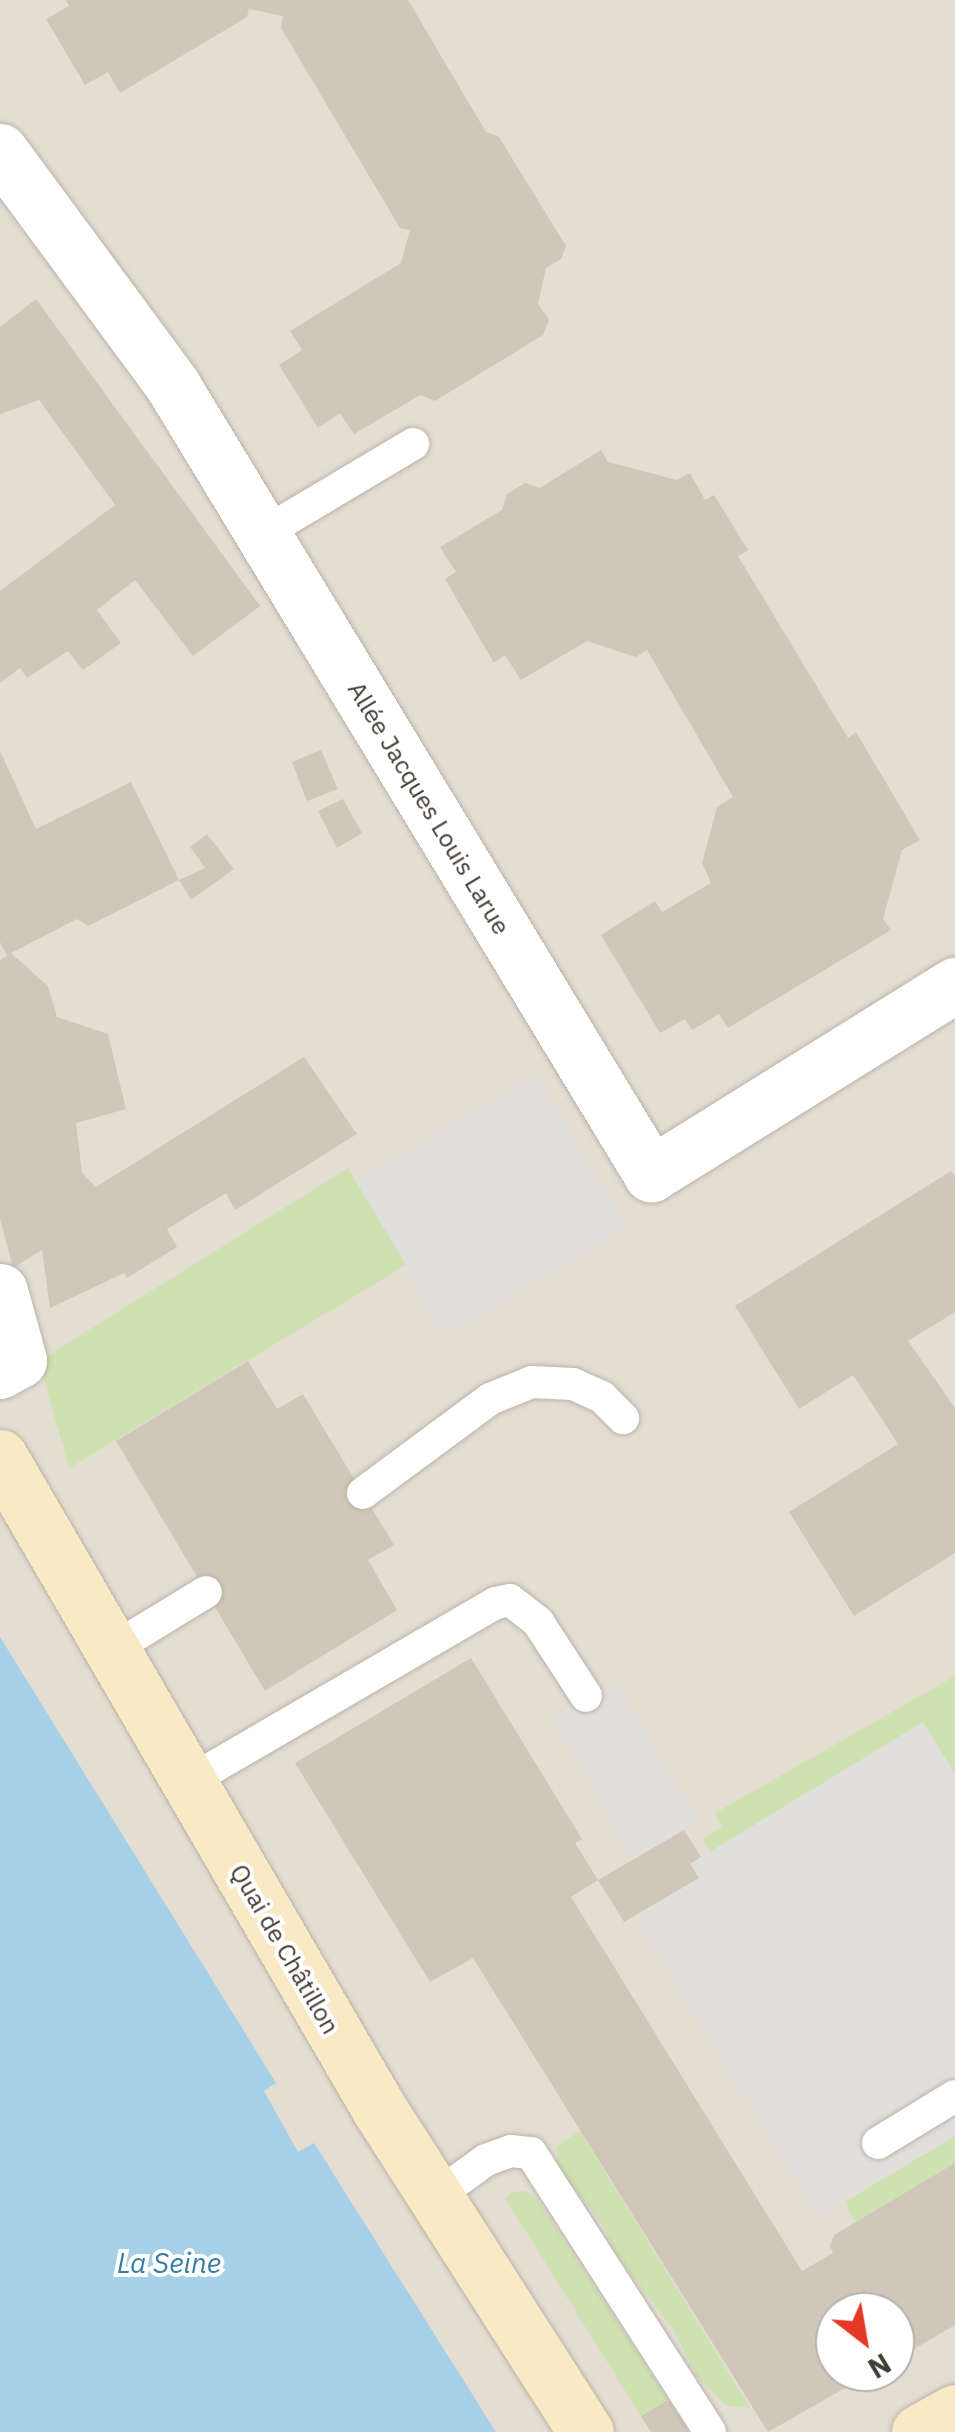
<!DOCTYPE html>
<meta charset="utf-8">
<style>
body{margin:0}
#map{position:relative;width:955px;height:2432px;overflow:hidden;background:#f0ece4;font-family:"IBM Plex Sans",sans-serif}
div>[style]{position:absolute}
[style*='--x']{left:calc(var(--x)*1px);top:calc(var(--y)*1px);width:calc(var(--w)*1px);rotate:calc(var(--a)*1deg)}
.residential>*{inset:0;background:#e3ddd2}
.green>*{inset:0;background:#cee1b0}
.parking>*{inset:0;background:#e1dfdc}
.water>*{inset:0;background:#a5d0e8}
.building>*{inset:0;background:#d0c7ba}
.roads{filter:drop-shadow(0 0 2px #bab3a8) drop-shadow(0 0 2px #bab3a8)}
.lane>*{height:32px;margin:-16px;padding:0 16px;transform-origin:16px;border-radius:16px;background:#fff}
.street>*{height:55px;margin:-27.5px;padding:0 27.5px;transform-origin:27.5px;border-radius:27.5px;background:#fff}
.secondary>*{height:55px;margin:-27.5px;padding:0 27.5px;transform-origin:27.5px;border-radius:27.5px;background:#f9e9c5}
span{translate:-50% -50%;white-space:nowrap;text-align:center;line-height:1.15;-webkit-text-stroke:8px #fff;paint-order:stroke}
.street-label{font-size:25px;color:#413c34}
.water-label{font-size:28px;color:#397ca2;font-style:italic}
.north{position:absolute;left:815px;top:2292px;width:100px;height:100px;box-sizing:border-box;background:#fff;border:2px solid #b3b1ae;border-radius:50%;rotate:149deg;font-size:28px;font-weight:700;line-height:40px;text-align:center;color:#413c34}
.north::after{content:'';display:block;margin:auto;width:35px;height:45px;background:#e53826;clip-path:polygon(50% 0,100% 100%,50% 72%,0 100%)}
</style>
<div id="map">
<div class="residential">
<div style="clip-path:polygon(evenodd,0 0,955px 0,955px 2432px,0 2432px,0 0,835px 2312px,895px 2312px,895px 2372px,835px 2372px,835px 2312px)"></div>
</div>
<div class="green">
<div style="clip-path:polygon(348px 1168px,406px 1265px,69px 1468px,39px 1361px)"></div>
<div style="clip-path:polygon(955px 1676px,955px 1774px,923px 1723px,711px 1851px,703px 1839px,722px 1827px,715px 1813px)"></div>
<div style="clip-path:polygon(580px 2131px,751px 2409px,726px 2405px,697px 2377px,673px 2329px,616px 2254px,602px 2223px,558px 2169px,557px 2146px)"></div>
<div style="clip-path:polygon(955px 2136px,955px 2163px,856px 2222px,845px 2202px)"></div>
<div style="clip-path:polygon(513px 2192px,526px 2191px,536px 2198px,668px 2400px,641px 2416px,505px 2198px)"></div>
</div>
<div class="parking">
<div style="clip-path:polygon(535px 1074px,627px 1228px,443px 1337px,401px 1268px,406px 1264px,356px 1182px)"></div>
<div style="clip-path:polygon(615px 1682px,698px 1821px,634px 1860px,552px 1719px)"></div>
<div style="clip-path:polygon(923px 1722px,955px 1774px,955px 2136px,818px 2217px,634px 1916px,699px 1878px,690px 1864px)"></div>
</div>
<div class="water">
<div style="clip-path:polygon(0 1637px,276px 2083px,264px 2091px,298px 2152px,314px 2143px,496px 2432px,0 2432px)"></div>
</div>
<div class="building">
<div style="clip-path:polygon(66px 0,408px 0,486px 132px,499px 137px,566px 246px,561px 259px,546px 268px,538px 304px,549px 320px,543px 335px,435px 401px,420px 395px,354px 434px,340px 413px,318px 428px,279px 365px,302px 350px,290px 331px,401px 263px,410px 230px,400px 228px,281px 28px,283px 16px,249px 9px,247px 17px,120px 93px,108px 72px,85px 85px,46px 19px,69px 6px)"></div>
<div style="clip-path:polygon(36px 299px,260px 606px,193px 656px,135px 580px,97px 610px,121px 643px,83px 670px,68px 651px,27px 678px,20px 668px,0 683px,0 591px,115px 505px,39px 400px,0 414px,0 327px)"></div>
<div style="clip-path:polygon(601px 450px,608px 462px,677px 480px,690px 473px,705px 500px,714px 495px,748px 550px,738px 556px,848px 738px,856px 732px,920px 840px,902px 850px,883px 919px,891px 930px,728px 1028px,719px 1014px,692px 1030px,685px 1019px,660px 1033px,601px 935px,655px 901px,662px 912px,711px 883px,702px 863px,717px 807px,733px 797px,647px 650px,636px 657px,587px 641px,521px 680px,505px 655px,494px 663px,445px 579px,456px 572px,440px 547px,502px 510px,507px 494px,525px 483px,540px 488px)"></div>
<div style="clip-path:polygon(321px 750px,338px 789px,307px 801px,292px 762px)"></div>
<div style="clip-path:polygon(0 751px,36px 829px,131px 782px,179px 880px,205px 868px,190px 847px,207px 834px,234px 869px,191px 900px,179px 880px,88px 926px,77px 919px,11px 953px,48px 986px,57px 1017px,108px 1034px,126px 1109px,76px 1123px,82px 1173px,96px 1187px,304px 1057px,357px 1134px,235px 1210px,226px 1193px,167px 1229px,177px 1247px,127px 1278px,124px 1273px,50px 1308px,42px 1250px,13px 1268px,0 1218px,0 960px,7px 956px,0 942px)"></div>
<div style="clip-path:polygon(343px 799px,362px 833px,337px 848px,318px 811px)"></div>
<div style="clip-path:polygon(951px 1171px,955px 1177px,955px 1312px,908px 1341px,955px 1408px,955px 1553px,854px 1616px,789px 1512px,898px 1444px,853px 1375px,799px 1409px,735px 1306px)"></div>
<div style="clip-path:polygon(248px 1361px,277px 1409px,303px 1394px,394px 1545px,368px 1560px,397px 1610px,265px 1691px,116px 1441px)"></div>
<div style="clip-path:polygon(471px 1658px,582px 1839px,575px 1843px,598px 1880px,684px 1830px,701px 1857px,690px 1864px,699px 1878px,624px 1922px,598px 1880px,571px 1897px,802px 2271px,833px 2253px,830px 2246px,834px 2235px,955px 2163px,955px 2325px,895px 2360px,895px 2312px,835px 2312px,835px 2372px,873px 2372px,768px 2432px,473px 1958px,430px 1982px,295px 1763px)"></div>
<div style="clip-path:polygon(668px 2400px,690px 2432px,651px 2432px,641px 2416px)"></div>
</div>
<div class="roads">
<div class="lane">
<div style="--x:262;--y:534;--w:176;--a:-30.8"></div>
<div style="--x:363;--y:1493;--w:158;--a:-36.5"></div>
<div style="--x:490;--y:1399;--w:45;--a:-22"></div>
<div style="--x:532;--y:1382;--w:41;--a:2.8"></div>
<div style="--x:573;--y:1384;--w:32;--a:24"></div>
<div style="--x:602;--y:1397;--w:30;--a:45"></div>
<div style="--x:111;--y:1650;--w:111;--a:-31.4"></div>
<div style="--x:188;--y:1782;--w:356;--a:-30.2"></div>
<div style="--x:496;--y:1603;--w:14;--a:-12"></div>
<div style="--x:510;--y:1600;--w:36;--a:38"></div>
<div style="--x:538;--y:1622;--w:88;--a:57"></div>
<div style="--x:878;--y:2143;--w:90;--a:-31.4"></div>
<div style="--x:435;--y:2197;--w:63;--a:-36"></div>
<div style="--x:486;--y:2160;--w:27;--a:-20"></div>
<div style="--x:511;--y:2151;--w:20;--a:6"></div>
<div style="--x:531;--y:2153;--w:331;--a:57.3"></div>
</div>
<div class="street">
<div style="--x:0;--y:151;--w:292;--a:53.6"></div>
<div style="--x:173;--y:386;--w:922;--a:58.76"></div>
<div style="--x:651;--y:1174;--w:358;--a:-31.9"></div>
<div style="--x:0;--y:1291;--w:72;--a:74.6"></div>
<div style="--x:19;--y:1360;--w:22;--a:150"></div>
</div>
<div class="secondary">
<div style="--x:0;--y:1457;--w:752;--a:59.82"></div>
<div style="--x:378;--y:2107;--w:386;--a:57.4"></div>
<div style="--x:919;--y:2432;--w:41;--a:-29.1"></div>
</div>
</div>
<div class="street-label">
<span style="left:429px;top:808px;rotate:59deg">Allée Jacques Louis Larue</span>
<span style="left:285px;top:1949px;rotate:60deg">Quai de Châtillon</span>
</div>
<div class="water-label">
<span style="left:169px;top:2263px">La Seine</span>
</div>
<div class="north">N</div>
</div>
